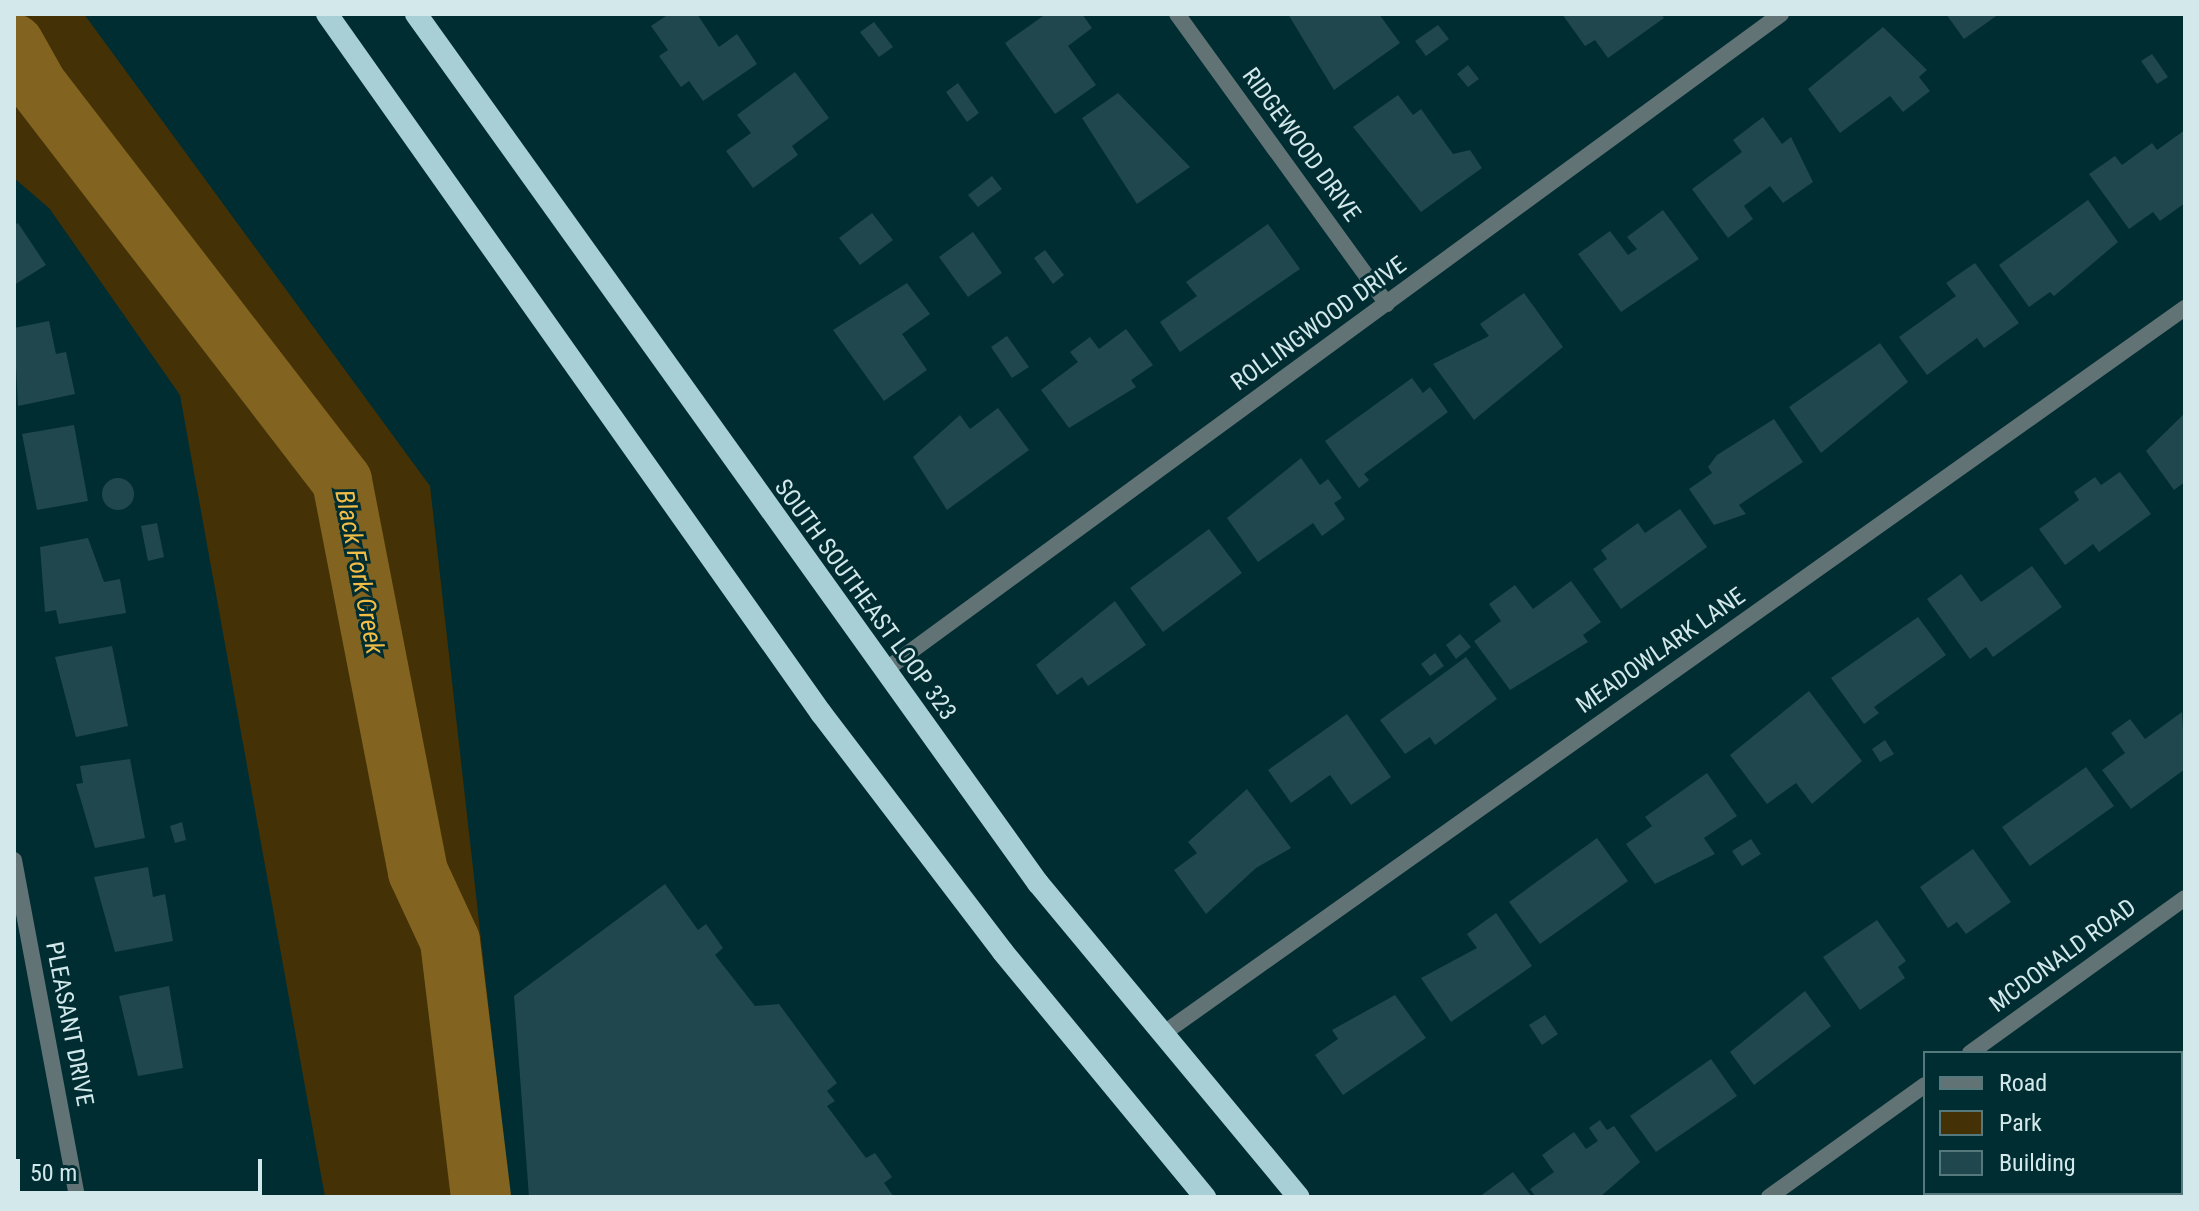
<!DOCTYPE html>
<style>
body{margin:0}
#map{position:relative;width:2199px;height:1211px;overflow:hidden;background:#002d32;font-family:"Roboto Condensed",sans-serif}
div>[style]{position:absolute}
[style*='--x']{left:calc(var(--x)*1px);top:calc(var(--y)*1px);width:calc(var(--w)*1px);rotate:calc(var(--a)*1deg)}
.green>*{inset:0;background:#443105}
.river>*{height:60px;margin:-30px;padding:0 30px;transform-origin:30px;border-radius:30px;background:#826420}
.building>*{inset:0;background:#1f474d}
.round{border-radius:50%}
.minor>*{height:16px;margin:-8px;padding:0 8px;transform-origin:8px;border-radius:8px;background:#627375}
.tertiary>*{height:16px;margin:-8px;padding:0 8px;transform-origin:8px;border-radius:8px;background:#627375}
.trunk>*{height:22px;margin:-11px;padding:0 11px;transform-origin:11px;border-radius:11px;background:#a8cfd5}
span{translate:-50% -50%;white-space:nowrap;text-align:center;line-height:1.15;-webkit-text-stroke:6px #002d32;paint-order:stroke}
.street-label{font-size:24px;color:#d2e8eb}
.water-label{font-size:26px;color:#f3be47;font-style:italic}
.frame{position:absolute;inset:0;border:16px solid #d2e8eb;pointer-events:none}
.legend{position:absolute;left:1923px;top:1051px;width:260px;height:144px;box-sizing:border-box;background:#002d32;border:2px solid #54787c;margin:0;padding:10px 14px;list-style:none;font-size:24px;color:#d2e8eb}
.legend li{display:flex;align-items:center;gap:16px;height:40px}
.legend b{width:40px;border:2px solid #54787c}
.scale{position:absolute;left:16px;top:1159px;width:246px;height:36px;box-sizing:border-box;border:4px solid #d2e8eb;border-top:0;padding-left:10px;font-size:24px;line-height:28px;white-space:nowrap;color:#d2e8eb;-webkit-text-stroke:6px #002d32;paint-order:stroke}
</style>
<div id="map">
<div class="green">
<div style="clip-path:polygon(14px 14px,84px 14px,430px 486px,510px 1197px,325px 1197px,180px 395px,49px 208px,14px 178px)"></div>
</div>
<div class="river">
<div style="--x:14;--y:44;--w:47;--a:60.7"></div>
<div style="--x:37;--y:85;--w:500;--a:52.4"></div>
<div style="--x:342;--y:481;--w:398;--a:79"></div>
<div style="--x:418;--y:872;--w:76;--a:65.1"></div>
<div style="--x:450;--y:941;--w:258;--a:83.1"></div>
</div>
<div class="building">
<div style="clip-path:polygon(669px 14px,697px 14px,719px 47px,737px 34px,757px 64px,703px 101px,689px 81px,681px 87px,659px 56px,668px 50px,651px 26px)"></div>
<div style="clip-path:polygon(1046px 14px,1082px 14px,1092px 28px,1068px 46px,1096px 85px,1055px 114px,1005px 43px)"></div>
<div style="clip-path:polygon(1288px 14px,1379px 14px,1400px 43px,1334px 90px)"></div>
<div style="clip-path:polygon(1562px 14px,1661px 14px,1664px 18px,1608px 58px,1595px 40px,1585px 46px)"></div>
<div style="clip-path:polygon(1946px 14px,1999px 14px,1964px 39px)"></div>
<div style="clip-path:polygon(874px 22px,893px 47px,879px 57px,860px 32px)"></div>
<div style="clip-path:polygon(1438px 25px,1449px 39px,1426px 56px,1415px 41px)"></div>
<div style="clip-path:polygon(1883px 27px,1927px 70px,1919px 77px,1930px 91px,1903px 112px,1890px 96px,1840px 133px,1808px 89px)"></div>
<div style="clip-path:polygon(2152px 54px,2168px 77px,2157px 84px,2141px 61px)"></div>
<div style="clip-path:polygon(1468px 65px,1479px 79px,1468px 87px,1457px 74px)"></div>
<div style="clip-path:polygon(795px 72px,829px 118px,792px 146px,798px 155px,753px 188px,726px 151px,751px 133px,737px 115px)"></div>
<div style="clip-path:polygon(958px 83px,979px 113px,967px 122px,946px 92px)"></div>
<div style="clip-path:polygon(1118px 93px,1190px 167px,1137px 204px,1082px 118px)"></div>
<div style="clip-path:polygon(1398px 95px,1413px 115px,1421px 109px,1453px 154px,1470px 150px,1482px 168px,1421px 212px,1353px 127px)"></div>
<div style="clip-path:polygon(1763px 117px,1782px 144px,1791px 137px,1813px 182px,1783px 203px,1770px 186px,1744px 206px,1753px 219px,1728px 238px,1692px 189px,1742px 152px,1733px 140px)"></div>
<div style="clip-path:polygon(2185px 130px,2185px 203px,2160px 221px,2153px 212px,2129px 229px,2089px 174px,2115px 156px,2122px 165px,2152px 143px,2157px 150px)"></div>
<div style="clip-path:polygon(992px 176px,1002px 189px,978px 207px,968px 195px)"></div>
<div style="clip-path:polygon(2088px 200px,2118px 242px,2054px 296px,2050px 292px,2029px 307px,1999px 265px)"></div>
<div style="clip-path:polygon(1663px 210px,1699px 259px,1621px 312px,1578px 254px,1610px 231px,1628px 255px,1637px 249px,1627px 237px)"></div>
<div style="clip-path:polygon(872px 213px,893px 240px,860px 265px,839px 238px)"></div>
<div style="clip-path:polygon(18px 223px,46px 265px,14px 285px,14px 225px)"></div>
<div style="clip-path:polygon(1268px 224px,1300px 269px,1180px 352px,1160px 322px,1197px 296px,1186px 282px)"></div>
<div style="clip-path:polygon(973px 232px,1002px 273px,968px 297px,939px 257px)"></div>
<div style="clip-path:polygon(1045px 250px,1064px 275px,1053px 284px,1034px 258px)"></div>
<div style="clip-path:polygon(1975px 263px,2019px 323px,1984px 348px,1977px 338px,1927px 375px,1899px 337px,1956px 296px,1946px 283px)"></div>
<div style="clip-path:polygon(907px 283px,930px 314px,902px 334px,927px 370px,884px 401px,833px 330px)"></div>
<div style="clip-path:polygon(1524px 293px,1563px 347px,1474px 420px,1433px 364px,1489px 336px,1480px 324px)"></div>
<div style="clip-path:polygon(49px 321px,56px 354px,66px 352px,75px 394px,18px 406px,14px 328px)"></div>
<div style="clip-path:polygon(1126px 329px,1153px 365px,1131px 380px,1136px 387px,1069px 428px,1041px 390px,1078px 362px,1070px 352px,1090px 337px,1099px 349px)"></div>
<div style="clip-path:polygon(1007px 336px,1029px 367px,1012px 378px,991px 347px)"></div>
<div style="clip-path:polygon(1880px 343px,1908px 382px,1821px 453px,1789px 407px)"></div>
<div style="clip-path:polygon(1412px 378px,1423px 393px,1430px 387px,1448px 412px,1364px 474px,1369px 480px,1359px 488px,1325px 441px)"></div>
<div style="clip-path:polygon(998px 408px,1029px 450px,947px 510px,913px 457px,960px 415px,970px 429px)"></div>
<div style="clip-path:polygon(2185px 413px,2185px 482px,2174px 490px,2146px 451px)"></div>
<div style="clip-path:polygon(1774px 419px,1803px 462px,1739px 505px,1746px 514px,1714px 525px,1689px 489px,1712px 473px,1708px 467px,1717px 455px)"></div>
<div style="clip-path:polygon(74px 425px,88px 501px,37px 510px,22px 434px)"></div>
<div style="clip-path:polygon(1301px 458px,1320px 485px,1328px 479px,1342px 498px,1334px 503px,1345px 519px,1322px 536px,1313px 523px,1258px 562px,1227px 518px)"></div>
<div style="clip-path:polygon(2120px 472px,2151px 514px,2099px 552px,2093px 544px,2065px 565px,2039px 529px,2079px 500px,2074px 492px,2095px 477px,2101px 485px)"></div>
<div class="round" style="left:102px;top:478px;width:32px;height:32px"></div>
<div style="clip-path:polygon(1680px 509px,1707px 547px,1621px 609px,1593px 569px,1607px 559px,1601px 550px,1638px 523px,1645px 533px)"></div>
<div style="clip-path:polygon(157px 523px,164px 557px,148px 561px,141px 526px)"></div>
<div style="clip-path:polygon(1209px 529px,1242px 573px,1163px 632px,1130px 588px)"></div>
<div style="clip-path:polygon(88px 538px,104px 582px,120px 579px,126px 613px,59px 624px,56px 610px,45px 612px,40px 547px)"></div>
<div style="clip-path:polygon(2032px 566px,2062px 607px,1993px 657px,1986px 647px,1970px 659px,1927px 599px,1961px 574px,1981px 602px)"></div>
<div style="clip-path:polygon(1571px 581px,1601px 622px,1583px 635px,1588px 642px,1510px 690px,1474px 641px,1501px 621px,1489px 604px,1515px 585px,1533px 609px)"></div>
<div style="clip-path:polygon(1115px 601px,1146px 645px,1088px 686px,1082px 677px,1057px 695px,1036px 665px)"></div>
<div style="clip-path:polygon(1918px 617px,1946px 655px,1874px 707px,1879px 713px,1864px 724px,1831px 678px)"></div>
<div style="clip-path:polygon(1460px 634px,1471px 647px,1456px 659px,1446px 645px)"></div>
<div style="clip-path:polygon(112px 646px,128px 726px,76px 737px,55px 657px)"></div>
<div style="clip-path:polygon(1435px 653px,1444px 666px,1430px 676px,1421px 664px)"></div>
<div style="clip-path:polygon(1466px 657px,1497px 699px,1435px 745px,1430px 737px,1405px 754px,1380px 720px)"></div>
<div style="clip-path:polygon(1809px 691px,1862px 761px,1812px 804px,1796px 783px,1767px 804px,1730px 755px)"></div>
<div style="clip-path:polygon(2182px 712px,2185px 769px,2131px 809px,2102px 770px,2125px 753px,2111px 733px,2130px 719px,2145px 739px)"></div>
<div style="clip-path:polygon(1347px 714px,1391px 777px,1351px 805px,1330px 775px,1291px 803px,1268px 770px)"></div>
<div style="clip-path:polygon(1885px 740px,1894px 754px,1880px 762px,1872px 749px)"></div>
<div style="clip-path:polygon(130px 759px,145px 838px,95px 848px,76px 784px,83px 783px,80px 766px)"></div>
<div style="clip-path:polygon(2086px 767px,2114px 806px,2030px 866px,2002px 827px)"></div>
<div style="clip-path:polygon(1707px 773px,1737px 816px,1704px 838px,1715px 854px,1655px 884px,1626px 844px,1652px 826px,1645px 817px)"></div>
<div style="clip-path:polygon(1247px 789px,1291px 848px,1256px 868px,1206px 914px,1174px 870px,1197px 853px,1188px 842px)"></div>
<div style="clip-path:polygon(182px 822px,186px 840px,175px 843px,170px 826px)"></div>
<div style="clip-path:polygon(1597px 838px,1628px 881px,1540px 944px,1509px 902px)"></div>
<div style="clip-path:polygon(1751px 839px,1761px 854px,1742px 866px,1732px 851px)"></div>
<div style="clip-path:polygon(1973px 849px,2011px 902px,1966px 934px,1957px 922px,1948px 928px,1920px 887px)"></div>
<div style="clip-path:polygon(148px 867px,153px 897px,165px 894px,173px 941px,115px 952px,94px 877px)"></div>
<div style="clip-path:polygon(665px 884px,698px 930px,706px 924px,723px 948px,715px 955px,755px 1006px,779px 1004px,837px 1083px,827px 1091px,835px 1101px,827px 1106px,866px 1158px,875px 1153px,892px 1177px,884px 1183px,894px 1197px,529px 1197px,514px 996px)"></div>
<div style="clip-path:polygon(1496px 913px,1532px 966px,1451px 1022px,1421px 978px,1477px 948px,1467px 934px)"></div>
<div style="clip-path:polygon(1877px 920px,1906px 961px,1898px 967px,1905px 978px,1860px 1010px,1823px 957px)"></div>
<div style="clip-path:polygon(169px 986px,183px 1068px,138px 1076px,119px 996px)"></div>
<div style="clip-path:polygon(1805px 991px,1831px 1026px,1754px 1085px,1730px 1052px)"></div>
<div style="clip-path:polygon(1395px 995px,1426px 1038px,1343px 1095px,1315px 1055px,1338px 1039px,1332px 1030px)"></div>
<div style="clip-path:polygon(1545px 1015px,1558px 1034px,1542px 1045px,1529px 1025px)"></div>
<div style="clip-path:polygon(1711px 1059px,1737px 1096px,1656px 1152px,1630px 1116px)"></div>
<div style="clip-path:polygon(1600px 1120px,1607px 1130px,1614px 1126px,1640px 1162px,1600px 1197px,1536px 1197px,1530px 1189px,1554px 1172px,1542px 1155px,1574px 1132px,1586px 1149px,1598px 1141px,1589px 1128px)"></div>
<div style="clip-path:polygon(1513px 1172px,1532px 1197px,1479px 1197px)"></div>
</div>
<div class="minor">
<div style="--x:1177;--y:14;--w:358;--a:54.1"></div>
<div style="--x:884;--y:671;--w:1112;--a:-36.22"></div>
<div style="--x:14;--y:860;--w:343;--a:79.4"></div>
<div style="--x:1164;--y:1033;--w:1252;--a:-35.38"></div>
</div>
<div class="tertiary">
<div style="--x:1970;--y:1053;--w:265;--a:-35.8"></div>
<div style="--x:1769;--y:1197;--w:192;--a:-35.7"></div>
</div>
<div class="trunk">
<div style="--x:327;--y:14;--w:856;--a:54.75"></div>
<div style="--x:821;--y:713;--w:300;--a:52.7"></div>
<div style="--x:1003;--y:952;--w:318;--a:50.5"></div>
<div style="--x:416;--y:14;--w:1069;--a:54.41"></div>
<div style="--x:1038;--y:883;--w:408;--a:50.3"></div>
</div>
<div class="street-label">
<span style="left:1301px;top:145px;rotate:54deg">RIDGEWOOD DRIVE</span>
<span style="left:1319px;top:324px;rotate:-36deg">ROLLINGWOOD DRIVE</span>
<span style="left:865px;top:600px;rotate:54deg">SOUTH SOUTHEAST LOOP 323</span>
<span style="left:1661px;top:651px;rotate:-35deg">MEADOWLARK LANE</span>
<span style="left:2063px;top:956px;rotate:-36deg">MCDONALD ROAD</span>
<span style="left:69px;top:1024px;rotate:79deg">PLEASANT DRIVE</span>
</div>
<div class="water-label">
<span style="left:359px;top:572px;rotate:79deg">Black Fork Creek</span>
</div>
<div class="frame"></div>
<ul class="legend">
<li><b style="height:10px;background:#627375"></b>Road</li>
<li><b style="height:22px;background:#443105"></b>Park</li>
<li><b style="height:22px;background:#1f474d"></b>Building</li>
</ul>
<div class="scale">50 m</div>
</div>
